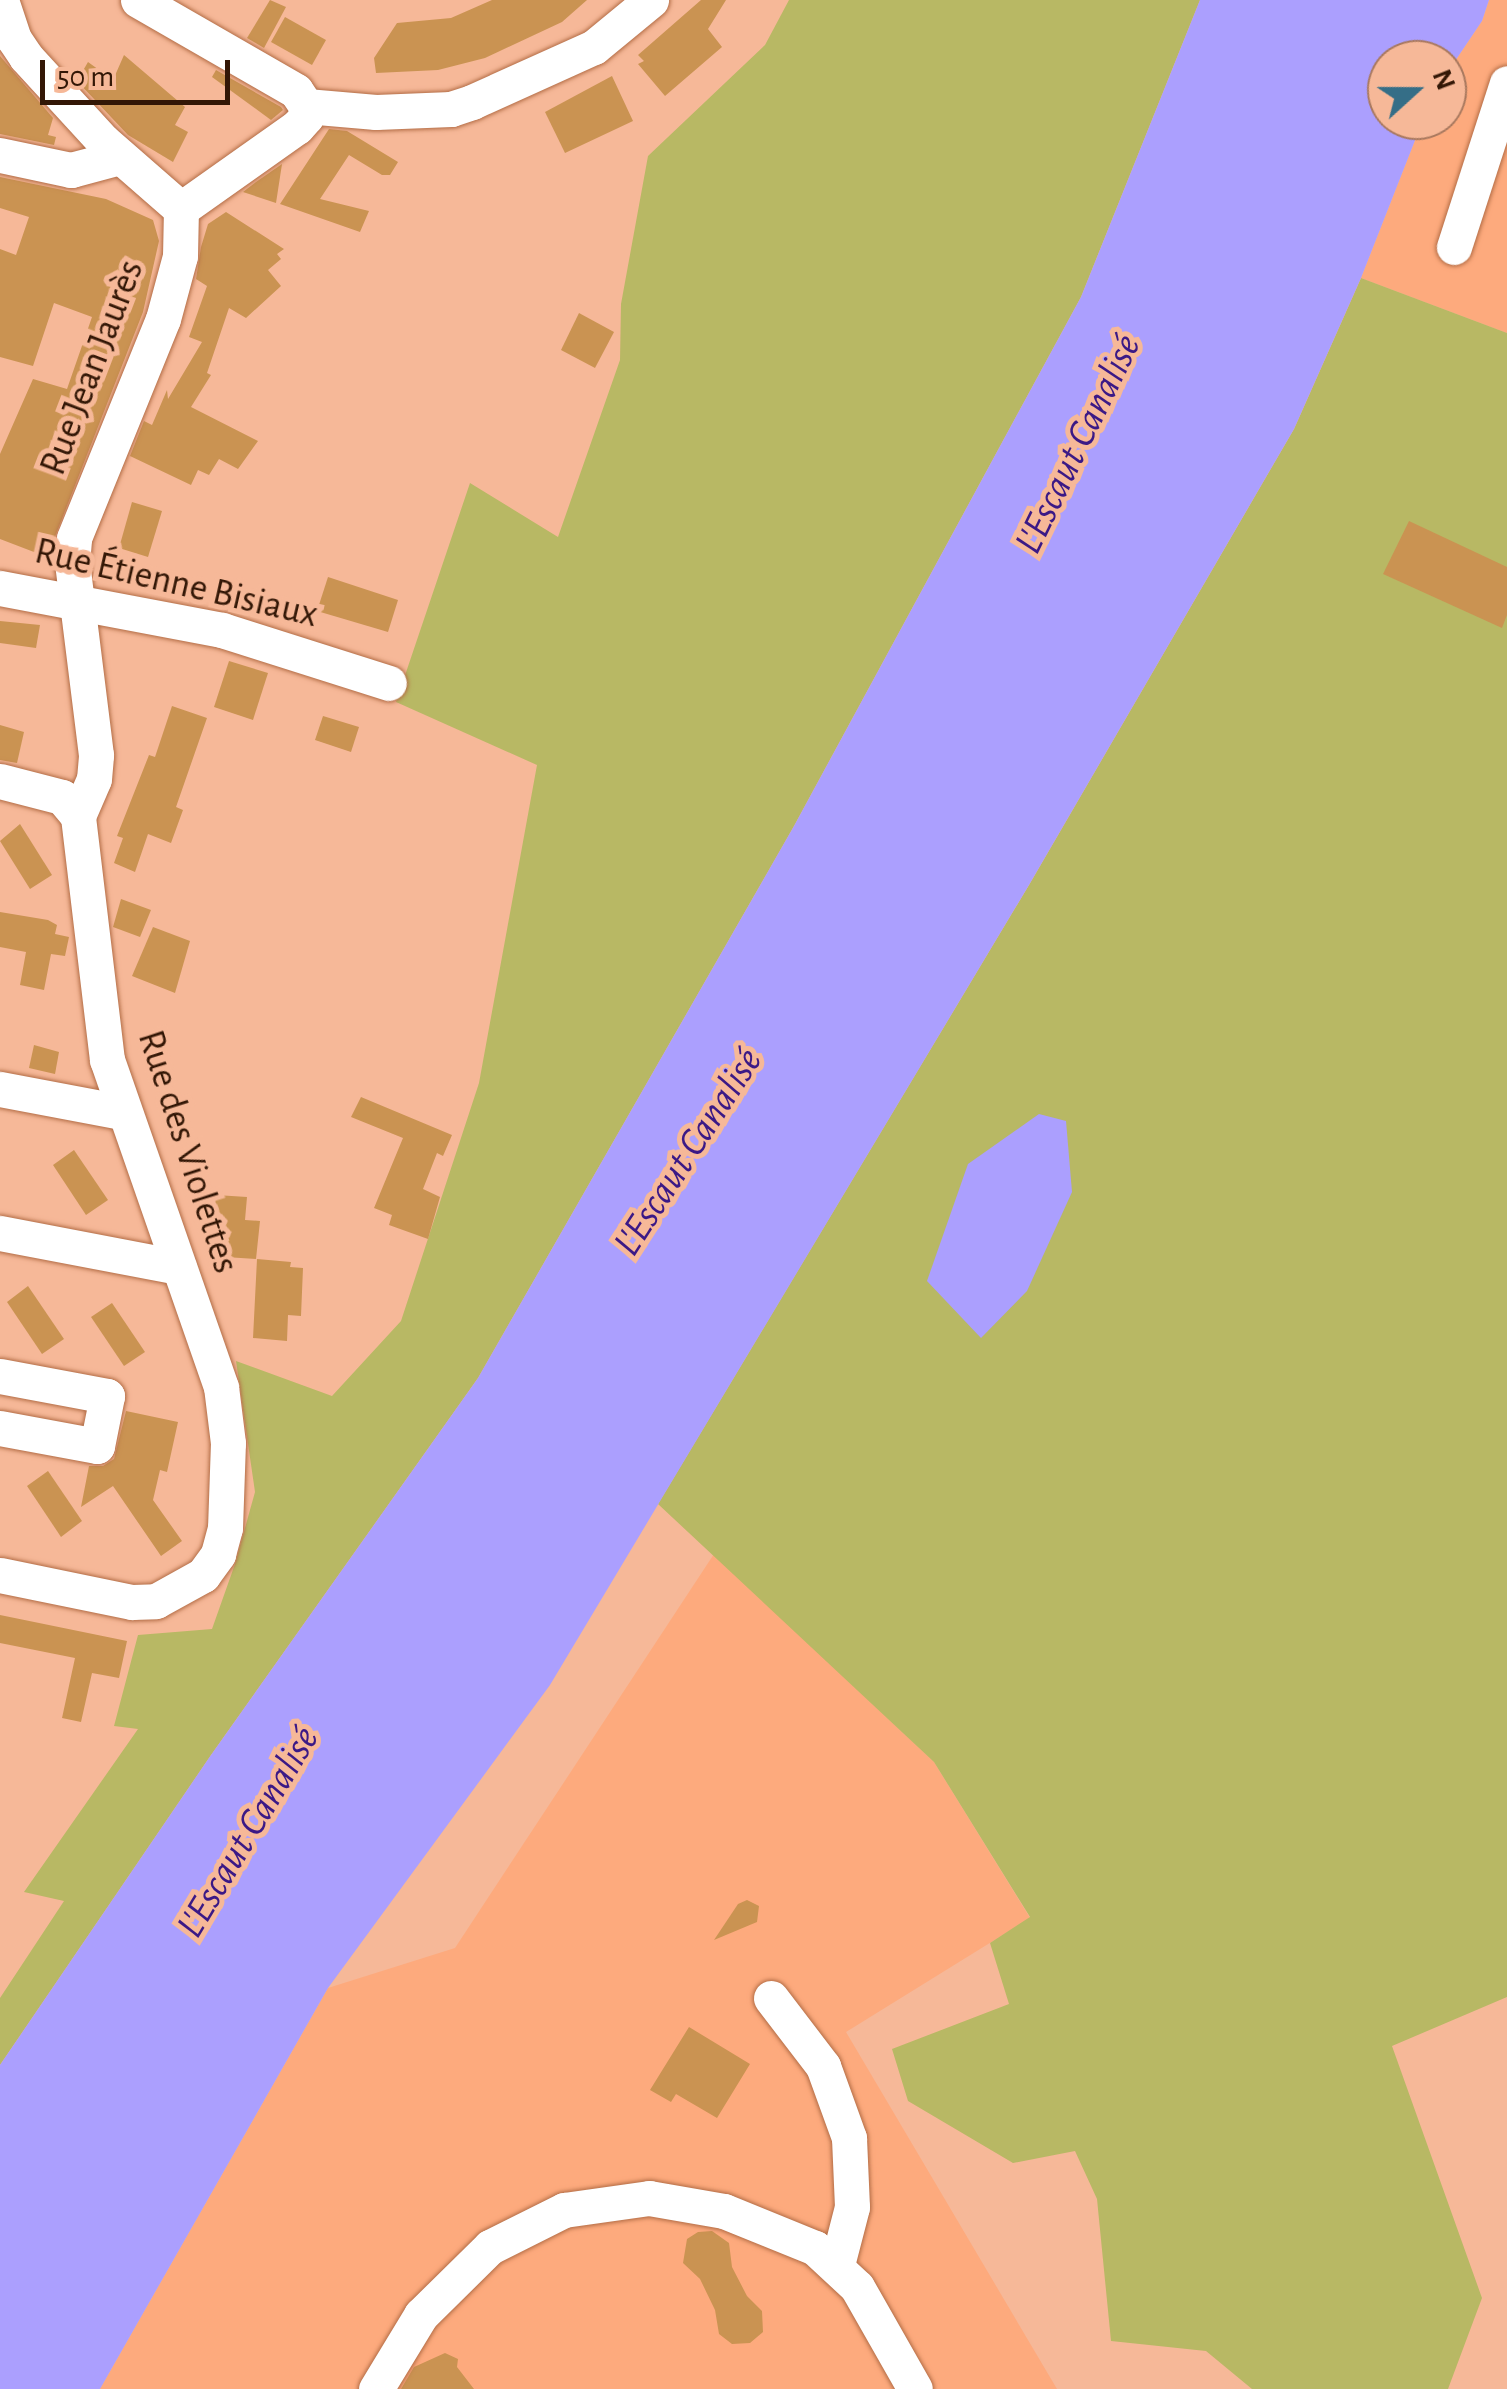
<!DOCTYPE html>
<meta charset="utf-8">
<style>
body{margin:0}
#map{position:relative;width:1507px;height:2389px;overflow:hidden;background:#f6b898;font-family:"Alegreya Sans",sans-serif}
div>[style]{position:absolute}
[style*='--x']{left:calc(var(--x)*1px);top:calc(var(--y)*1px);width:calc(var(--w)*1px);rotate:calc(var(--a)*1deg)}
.built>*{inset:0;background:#fdaa7d}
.green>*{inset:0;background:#b8b864}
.water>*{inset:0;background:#ab9ffe}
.building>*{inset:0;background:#ca9352}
.roads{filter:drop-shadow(0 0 2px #b36d46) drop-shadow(0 0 2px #b36d46)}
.minor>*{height:35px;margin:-17.5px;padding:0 17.5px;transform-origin:17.5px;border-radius:17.5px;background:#fff}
span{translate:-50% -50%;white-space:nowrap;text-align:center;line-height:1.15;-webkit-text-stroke:10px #f6b898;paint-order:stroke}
.street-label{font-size:38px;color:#331706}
.water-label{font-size:40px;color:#3b1986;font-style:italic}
.north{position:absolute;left:1367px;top:40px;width:100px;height:100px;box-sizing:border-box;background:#f6b898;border:2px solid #a8785e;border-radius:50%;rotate:69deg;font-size:28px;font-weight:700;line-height:40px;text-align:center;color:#331706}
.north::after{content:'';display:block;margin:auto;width:35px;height:45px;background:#356e87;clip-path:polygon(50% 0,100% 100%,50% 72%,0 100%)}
.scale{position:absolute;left:40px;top:60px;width:190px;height:45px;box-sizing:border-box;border:5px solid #331706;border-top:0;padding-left:12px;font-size:30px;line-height:35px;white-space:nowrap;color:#331706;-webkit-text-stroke:8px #f6b898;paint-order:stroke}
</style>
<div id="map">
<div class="built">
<div style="clip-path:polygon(1489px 0,1507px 0,1507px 333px,1361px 278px,1423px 120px,1447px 120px,1447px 73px,1482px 21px)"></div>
<div style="clip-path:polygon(714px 1554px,934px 1762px,1030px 1918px,846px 2032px,1057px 2389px,100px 2389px,328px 1988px,455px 1948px)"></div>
</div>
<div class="green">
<div style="clip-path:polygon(789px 0,1200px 0,1081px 297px,794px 826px,478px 1378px,211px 1755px,0 2065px,0 1998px,64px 1901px,24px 1892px,138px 1729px,114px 1726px,138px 1635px,212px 1629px,235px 1564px,255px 1492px,236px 1361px,332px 1396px,401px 1321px,479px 1083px,537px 765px,396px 702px,470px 483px,558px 537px,620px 360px,621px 304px,648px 156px,765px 45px)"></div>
<div style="clip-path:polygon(1361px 278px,1507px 333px,1507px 1997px,1392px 2046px,1482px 2298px,1448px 2389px,1252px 2389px,1206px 2351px,1111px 2341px,1097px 2199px,1075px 2151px,1013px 2163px,908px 2101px,892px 2049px,1009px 2004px,990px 1943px,1030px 1917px,934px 1762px,658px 1504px,1029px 885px,1294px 429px)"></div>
</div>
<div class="water">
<div style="clip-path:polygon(1200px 0,1489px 0,1482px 21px,1447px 73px,1447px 60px,1387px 60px,1387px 120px,1423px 120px,1361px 278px,1294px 429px,1029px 885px,550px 1685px,328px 1988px,100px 2389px,0 2389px,0 2065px,211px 1755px,478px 1378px,794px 826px,1081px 297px)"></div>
<div style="clip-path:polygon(1039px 1114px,1066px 1121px,1072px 1192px,1027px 1291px,981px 1338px,927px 1281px,968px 1164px)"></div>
</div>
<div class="building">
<div style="clip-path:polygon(270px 0,286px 7px,264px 48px,247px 38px)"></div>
<div style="clip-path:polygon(492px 0,587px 0,562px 22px,485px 58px,438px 70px,376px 73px,374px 58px,397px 23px,451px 18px)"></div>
<div style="clip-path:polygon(701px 0,726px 0,708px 29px,722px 47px,665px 96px,638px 64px,644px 61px,638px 55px)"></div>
<div style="clip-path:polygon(285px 17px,326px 40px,312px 65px,271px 42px)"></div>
<div style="clip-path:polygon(124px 55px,185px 107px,175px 125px,188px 132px,173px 162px,128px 135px,77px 81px,88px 62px,113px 80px)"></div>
<div style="clip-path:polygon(0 56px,53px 118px,48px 135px,56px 137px,54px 145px,0 134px)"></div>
<div style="clip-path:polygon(216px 70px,281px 107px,283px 110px,271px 120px,212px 77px)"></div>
<div style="clip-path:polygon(612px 76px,633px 121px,565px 153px,545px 112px)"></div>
<div style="clip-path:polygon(329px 129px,347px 131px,398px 162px,390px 175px,382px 175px,349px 155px,320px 199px,369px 211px,360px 232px,280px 204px)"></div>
<div style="clip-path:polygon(282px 164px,276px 203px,243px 192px,256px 182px)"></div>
<div style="clip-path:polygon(0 177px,106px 199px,153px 220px,159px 241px,143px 312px,47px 557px,0 539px,0 454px,33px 379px,67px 389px,92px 317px,54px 303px,33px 366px,0 357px,0 249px,16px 255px,29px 217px,0 208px)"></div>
<div style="clip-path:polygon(226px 212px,284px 249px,277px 254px,281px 259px,268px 270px,281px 286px,246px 318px,229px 308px,207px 373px,211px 375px,191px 407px,258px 441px,238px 469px,219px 459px,209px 475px,198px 470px,191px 485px,130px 456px,144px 421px,152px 425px,167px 390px,168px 399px,202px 342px,189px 337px,207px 286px,196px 279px,201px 247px,208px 224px)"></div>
<div style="clip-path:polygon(579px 313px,614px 332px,595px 368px,561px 350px)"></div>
<div style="clip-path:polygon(132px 502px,162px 511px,148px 557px,119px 548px)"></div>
<div style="clip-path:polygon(1409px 521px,1507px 567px,1507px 615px,1502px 628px,1383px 574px)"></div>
<div style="clip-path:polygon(328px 577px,398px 600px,388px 632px,317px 611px)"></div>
<div style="clip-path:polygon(0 621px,40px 625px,36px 648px,0 643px)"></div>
<div style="clip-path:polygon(229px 661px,268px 673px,253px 720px,214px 707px)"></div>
<div style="clip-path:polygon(172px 706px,207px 718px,176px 807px,183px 810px,171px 843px,148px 834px,135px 872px,114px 863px,123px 838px,117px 836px,149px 755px,155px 757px)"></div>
<div style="clip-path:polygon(323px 716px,359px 727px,351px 752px,315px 740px)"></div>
<div style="clip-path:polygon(0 725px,24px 732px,17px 763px,0 760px)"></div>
<div style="clip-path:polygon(20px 824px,52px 875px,30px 889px,0 841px)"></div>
<div style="clip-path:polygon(121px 899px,151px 910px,140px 937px,113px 927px)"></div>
<div style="clip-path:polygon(0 912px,48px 920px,57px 925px,55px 934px,69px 937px,65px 956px,51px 954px,44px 990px,20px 985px,26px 952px,0 947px)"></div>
<div style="clip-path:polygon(153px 927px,190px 941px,175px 993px,132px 976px)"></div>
<div style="clip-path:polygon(34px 1045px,59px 1052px,55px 1074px,29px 1068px)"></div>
<div style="clip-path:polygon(361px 1097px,452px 1135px,443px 1156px,437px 1153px,423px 1189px,440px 1197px,428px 1239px,389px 1225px,392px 1215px,374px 1208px,403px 1138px,351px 1117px)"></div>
<div style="clip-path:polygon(74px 1150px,108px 1200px,86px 1215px,53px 1165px)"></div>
<div style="clip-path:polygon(216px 1195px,247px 1197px,245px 1220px,260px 1221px,256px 1259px,210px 1256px)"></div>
<div style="clip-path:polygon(257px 1259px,291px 1262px,290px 1267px,303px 1268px,301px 1316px,288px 1315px,287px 1341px,253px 1338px)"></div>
<div style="clip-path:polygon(28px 1286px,64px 1339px,42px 1354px,7px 1302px)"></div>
<div style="clip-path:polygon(112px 1303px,145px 1352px,124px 1366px,91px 1317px)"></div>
<div style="clip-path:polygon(126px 1411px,178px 1422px,167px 1472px,160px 1470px,153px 1500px,182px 1541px,161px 1556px,113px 1486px,81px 1507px,89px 1466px,103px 1466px,114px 1459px)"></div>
<div style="clip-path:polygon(48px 1471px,82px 1521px,61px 1537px,27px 1486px)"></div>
<div style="clip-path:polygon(0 1615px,127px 1641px,119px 1678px,92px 1673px,81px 1722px,62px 1718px,75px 1658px,0 1643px)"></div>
<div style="clip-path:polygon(747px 1900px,759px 1906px,757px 1922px,714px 1940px,738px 1904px)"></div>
<div style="clip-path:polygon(689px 2027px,750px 2064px,717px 2118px,676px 2094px,671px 2102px,650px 2090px)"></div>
<div style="clip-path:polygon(712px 2231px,729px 2243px,732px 2267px,747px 2296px,762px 2311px,763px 2332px,750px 2343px,732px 2344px,719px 2334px,715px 2310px,700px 2279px,683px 2263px,687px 2239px,698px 2232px)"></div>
<div style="clip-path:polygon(445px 2353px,458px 2359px,457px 2367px,474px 2389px,401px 2389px,414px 2367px)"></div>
</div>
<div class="roads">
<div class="minor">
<div style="--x:1;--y:0;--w:41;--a:71.6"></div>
<div style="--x:14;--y:39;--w:22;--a:56"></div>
<div style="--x:26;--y:57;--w:114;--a:47.5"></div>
<div style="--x:103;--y:141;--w:103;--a:41.1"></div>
<div style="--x:138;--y:0;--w:182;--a:29.9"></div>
<div style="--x:296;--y:91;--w:18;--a:56"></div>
<div style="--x:306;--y:106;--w:70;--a:4.9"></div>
<div style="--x:376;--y:112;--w:75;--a:-2.3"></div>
<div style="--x:451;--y:109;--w:22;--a:-18"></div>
<div style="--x:472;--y:102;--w:134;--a:-24.3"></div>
<div style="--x:594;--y:47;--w:74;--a:-39.5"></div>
<div style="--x:0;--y:155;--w:73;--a:11.9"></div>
<div style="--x:71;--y:170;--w:51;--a:-14.9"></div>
<div style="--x:181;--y:209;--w:142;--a:-35.3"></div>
<div style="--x:297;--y:127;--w:13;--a:-48"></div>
<div style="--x:306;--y:117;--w:11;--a:-90"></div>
<div style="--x:1454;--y:247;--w:172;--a:-72.1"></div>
<div style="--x:0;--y:588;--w:226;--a:10.7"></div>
<div style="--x:222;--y:630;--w:175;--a:17.6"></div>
<div style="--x:0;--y:781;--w:64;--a:14.5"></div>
<div style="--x:62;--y:797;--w:25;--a:50"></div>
<div style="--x:0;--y:1089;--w:124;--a:10.7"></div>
<div style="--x:0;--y:1233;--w:182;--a:10.8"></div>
<div style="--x:0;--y:1376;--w:109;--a:10.6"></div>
<div style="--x:107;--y:1396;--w:51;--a:101.3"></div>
<div style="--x:97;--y:1446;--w:99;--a:-169.5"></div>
<div style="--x:0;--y:1575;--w:135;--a:11.6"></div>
<div style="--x:132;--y:1602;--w:24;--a:-2"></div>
<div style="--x:156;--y:1601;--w:54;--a:-29"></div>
<div style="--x:203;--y:1575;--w:26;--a:-54"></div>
<div style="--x:218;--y:1554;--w:27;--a:-75"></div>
<div style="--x:225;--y:1528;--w:85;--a:-88"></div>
<div style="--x:228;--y:1443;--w:56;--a:-97.1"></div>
<div style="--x:221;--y:1387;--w:346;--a:-109.2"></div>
<div style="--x:107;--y:1060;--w:246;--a:-96.8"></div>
<div style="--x:78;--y:816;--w:40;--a:-66.6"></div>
<div style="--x:94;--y:779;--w:24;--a:-85"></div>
<div style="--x:96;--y:755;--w:193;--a:-97.1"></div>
<div style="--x:72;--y:563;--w:25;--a:-85"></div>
<div style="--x:74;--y:538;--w:236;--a:-67.9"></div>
<div style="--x:163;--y:319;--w:65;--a:-74.9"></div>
<div style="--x:180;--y:256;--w:47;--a:-88.8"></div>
<div style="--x:771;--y:1998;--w:86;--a:52.6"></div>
<div style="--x:823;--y:2066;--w:77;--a:70.1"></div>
<div style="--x:849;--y:2138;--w:69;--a:87.5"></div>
<div style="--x:852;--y:2207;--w:60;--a:104.5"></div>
<div style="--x:376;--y:2389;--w:87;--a:-58.7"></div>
<div style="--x:421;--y:2315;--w:97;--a:-44.6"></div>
<div style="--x:490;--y:2247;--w:83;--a:-26.6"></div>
<div style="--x:564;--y:2210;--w:86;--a:-8"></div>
<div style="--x:649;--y:2198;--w:76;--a:9.8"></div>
<div style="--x:724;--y:2211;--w:98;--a:22.1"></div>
<div style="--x:815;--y:2248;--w:57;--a:42.9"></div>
<div style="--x:857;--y:2287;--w:117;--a:60.4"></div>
</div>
</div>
<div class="street-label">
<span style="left:93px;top:368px;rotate:-69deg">Rue Jean Jaurès</span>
<span style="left:176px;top:584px;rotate:13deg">Rue Étienne Bisiaux</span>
<span style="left:187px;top:1152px;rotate:72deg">Rue des Violettes</span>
</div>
<div class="water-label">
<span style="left:1078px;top:444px;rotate:-64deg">L'Escaut Canalisé</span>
<span style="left:688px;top:1152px;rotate:-57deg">L'Escaut Canalisé</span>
<span style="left:248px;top:1832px;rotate:-59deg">L'Escaut Canalisé</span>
</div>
<div class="north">N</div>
<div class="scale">50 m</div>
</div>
